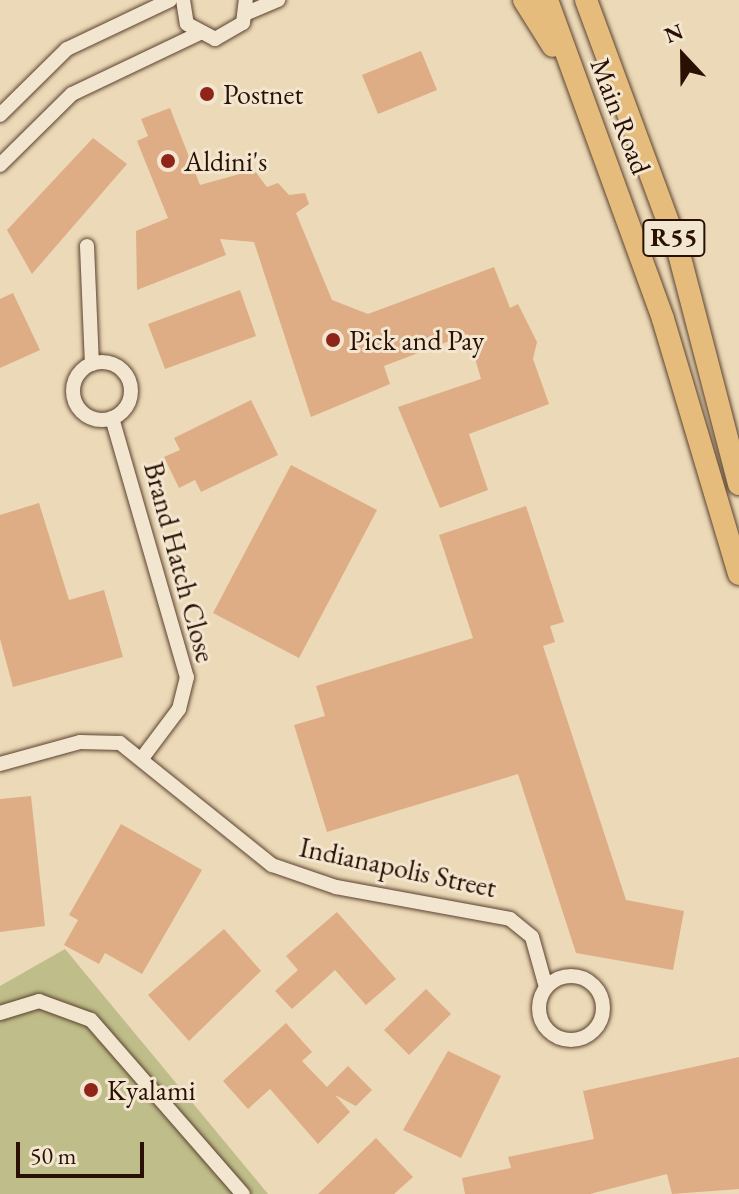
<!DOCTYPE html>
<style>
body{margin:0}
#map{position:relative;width:739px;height:1194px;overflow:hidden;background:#ecd9b7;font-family:"EB Garamond",serif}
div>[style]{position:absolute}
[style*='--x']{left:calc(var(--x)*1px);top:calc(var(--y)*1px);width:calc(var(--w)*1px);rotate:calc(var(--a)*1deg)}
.green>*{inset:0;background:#bfbd89}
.building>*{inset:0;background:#dead85}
.roads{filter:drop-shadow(0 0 2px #5a422f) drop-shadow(0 0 2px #5a422f)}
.minor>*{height:14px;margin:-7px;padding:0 7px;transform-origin:7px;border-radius:7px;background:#f3e6d0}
.minor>.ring{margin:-7px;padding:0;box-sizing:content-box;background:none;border:14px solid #f3e6d0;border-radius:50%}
.primary>*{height:22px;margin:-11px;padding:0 11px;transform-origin:11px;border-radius:11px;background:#e6bc7c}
.dots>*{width:22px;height:22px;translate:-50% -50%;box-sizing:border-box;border:4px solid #f3e6d0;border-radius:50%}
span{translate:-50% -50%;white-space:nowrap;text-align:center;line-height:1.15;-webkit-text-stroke:6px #f3e6d0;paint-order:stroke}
.shield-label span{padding:2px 6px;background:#f3e6d0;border:2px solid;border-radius:6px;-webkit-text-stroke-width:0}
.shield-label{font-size:26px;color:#291002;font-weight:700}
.poi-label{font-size:28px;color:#291002}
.left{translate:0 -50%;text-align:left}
.street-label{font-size:28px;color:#291002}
.north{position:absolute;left:643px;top:16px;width:80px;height:80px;-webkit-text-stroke:6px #f3e6d0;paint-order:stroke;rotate:338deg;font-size:22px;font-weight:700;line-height:32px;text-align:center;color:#291002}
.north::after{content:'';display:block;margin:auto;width:28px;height:36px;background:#291002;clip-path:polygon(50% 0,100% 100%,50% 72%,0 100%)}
.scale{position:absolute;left:16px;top:1142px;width:128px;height:36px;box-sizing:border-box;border:4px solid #291002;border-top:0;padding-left:10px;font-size:24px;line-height:28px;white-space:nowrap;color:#291002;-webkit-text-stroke:6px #f3e6d0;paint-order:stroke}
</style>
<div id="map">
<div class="green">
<div style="clip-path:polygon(65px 949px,268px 1194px,0 1194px,0 986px)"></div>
</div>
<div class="building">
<div style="clip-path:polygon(421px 51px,437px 90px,378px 114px,362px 75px)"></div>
<div style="clip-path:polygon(170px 108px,200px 185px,254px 170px,267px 187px,278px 183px,289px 195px,305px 193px,309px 204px,296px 213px,332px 300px,368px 314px,494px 267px,510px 308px,518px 304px,537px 342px,533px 359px,549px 404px,469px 434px,488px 490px,440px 508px,398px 407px,481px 379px,468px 334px,384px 366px,390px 384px,311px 417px,254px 242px,220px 239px,226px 255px,137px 290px,136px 231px,168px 218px,137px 141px,148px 136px,141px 119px)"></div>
<div style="clip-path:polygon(93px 138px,127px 164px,32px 274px,7px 230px)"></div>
<div style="clip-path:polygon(240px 290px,256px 336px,165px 369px,148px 324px)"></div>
<div style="clip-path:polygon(13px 293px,40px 350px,0 368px,0 299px)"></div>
<div style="clip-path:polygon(251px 400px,278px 455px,201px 492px,195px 480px,179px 488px,164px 457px,180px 450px,174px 438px)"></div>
<div style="clip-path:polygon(291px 465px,377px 510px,299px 658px,213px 613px)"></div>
<div style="clip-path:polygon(39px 503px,69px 600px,104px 590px,123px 657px,13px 687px,0 639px,0 515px)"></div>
<div style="clip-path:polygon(526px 506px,564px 622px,550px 626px,555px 642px,543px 646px,626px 900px,684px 911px,673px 970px,576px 953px,518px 774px,327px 832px,294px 725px,325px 716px,316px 686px,473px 638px,439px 535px)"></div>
<div style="clip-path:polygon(31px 796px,45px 926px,0 932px,0 799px)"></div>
<div style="clip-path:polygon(121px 824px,202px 870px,142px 974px,105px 953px,99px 964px,64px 945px,78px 920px,69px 915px)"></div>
<div style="clip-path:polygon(337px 912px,396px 979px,366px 1005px,335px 970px,292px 1009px,275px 991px,298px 970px,286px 956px)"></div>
<div style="clip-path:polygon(224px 929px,261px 971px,189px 1041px,148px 995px)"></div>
<div style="clip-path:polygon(426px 989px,451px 1014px,409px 1055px,384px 1030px)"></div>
<div style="clip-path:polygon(286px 1023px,312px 1052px,302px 1061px,327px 1087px,348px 1066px,372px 1090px,356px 1106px,335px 1095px,350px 1112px,318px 1144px,270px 1089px,248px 1109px,223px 1081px)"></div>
<div style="clip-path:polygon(448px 1051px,501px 1076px,461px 1158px,403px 1130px)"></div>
<div style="clip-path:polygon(739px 1057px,739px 1189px,672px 1194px,667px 1174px,590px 1194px,465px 1194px,462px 1178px,511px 1168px,508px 1157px,594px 1139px,583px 1091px)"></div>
<div style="clip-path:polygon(376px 1138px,413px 1177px,394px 1194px,318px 1194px)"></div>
</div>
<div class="roads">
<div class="minor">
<div style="--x:183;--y:0;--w:24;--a:81"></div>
<div style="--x:187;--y:24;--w:32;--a:28"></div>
<div style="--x:215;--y:39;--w:32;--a:-30"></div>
<div style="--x:243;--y:23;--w:23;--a:-83"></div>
<div style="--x:247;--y:13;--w:34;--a:-23"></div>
<div style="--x:0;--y:115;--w:94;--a:-44.6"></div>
<div style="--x:67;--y:49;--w:114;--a:-25.4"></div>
<div style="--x:0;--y:165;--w:101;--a:-44.6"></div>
<div style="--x:72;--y:94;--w:140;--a:-25.5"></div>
<div style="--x:87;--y:246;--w:118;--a:87.6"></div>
<div class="ring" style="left:73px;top:362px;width:44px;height:44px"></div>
<div style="--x:112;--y:418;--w:270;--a:73.9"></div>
<div style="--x:187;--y:677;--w:33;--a:104"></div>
<div style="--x:179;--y:709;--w:60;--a:126.9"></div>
<div style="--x:0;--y:764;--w:83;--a:-15.4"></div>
<div style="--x:80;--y:742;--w:40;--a:1.4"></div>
<div style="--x:120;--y:743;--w:195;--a:38.8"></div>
<div style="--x:272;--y:865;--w:68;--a:19"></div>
<div style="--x:336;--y:887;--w:177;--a:10.4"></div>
<div style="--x:510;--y:919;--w:28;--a:39"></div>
<div style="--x:532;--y:937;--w:52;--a:74.4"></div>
<div class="ring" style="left:539px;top:976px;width:50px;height:50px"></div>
<div style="--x:0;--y:1013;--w:41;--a:-17.1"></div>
<div style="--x:39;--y:1001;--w:55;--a:20.1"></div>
<div style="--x:91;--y:1020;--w:231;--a:48.9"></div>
</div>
<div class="primary">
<div style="--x:524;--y:0;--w:54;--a:57.8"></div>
<div style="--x:547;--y:0;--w:339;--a:70"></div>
<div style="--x:663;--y:319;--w:266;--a:73.4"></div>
<div style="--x:586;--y:0;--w:262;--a:69.7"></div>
<div style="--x:677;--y:246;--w:246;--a:75.4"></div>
</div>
</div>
<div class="dots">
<div style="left:207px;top:94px;background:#8f2418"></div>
<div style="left:168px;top:161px;background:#8f2418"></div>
<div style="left:333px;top:340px;background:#8f2418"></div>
<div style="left:91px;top:1090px;background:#8f2418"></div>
</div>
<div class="shield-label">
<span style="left:674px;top:238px">R55</span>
</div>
<div class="poi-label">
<span class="left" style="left:223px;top:94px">Postnet</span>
<span class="left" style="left:184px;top:161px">Aldini's</span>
<span class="left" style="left:349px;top:340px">Pick and Pay</span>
<span class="left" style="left:107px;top:1090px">Kyalami</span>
</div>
<div class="street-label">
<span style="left:621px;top:116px;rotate:69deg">Main Road</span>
<span style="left:180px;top:562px;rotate:75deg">Brand Hatch Close</span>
<span style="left:398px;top:867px;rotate:12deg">Indianapolis Street</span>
</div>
<div class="north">N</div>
<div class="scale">50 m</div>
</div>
